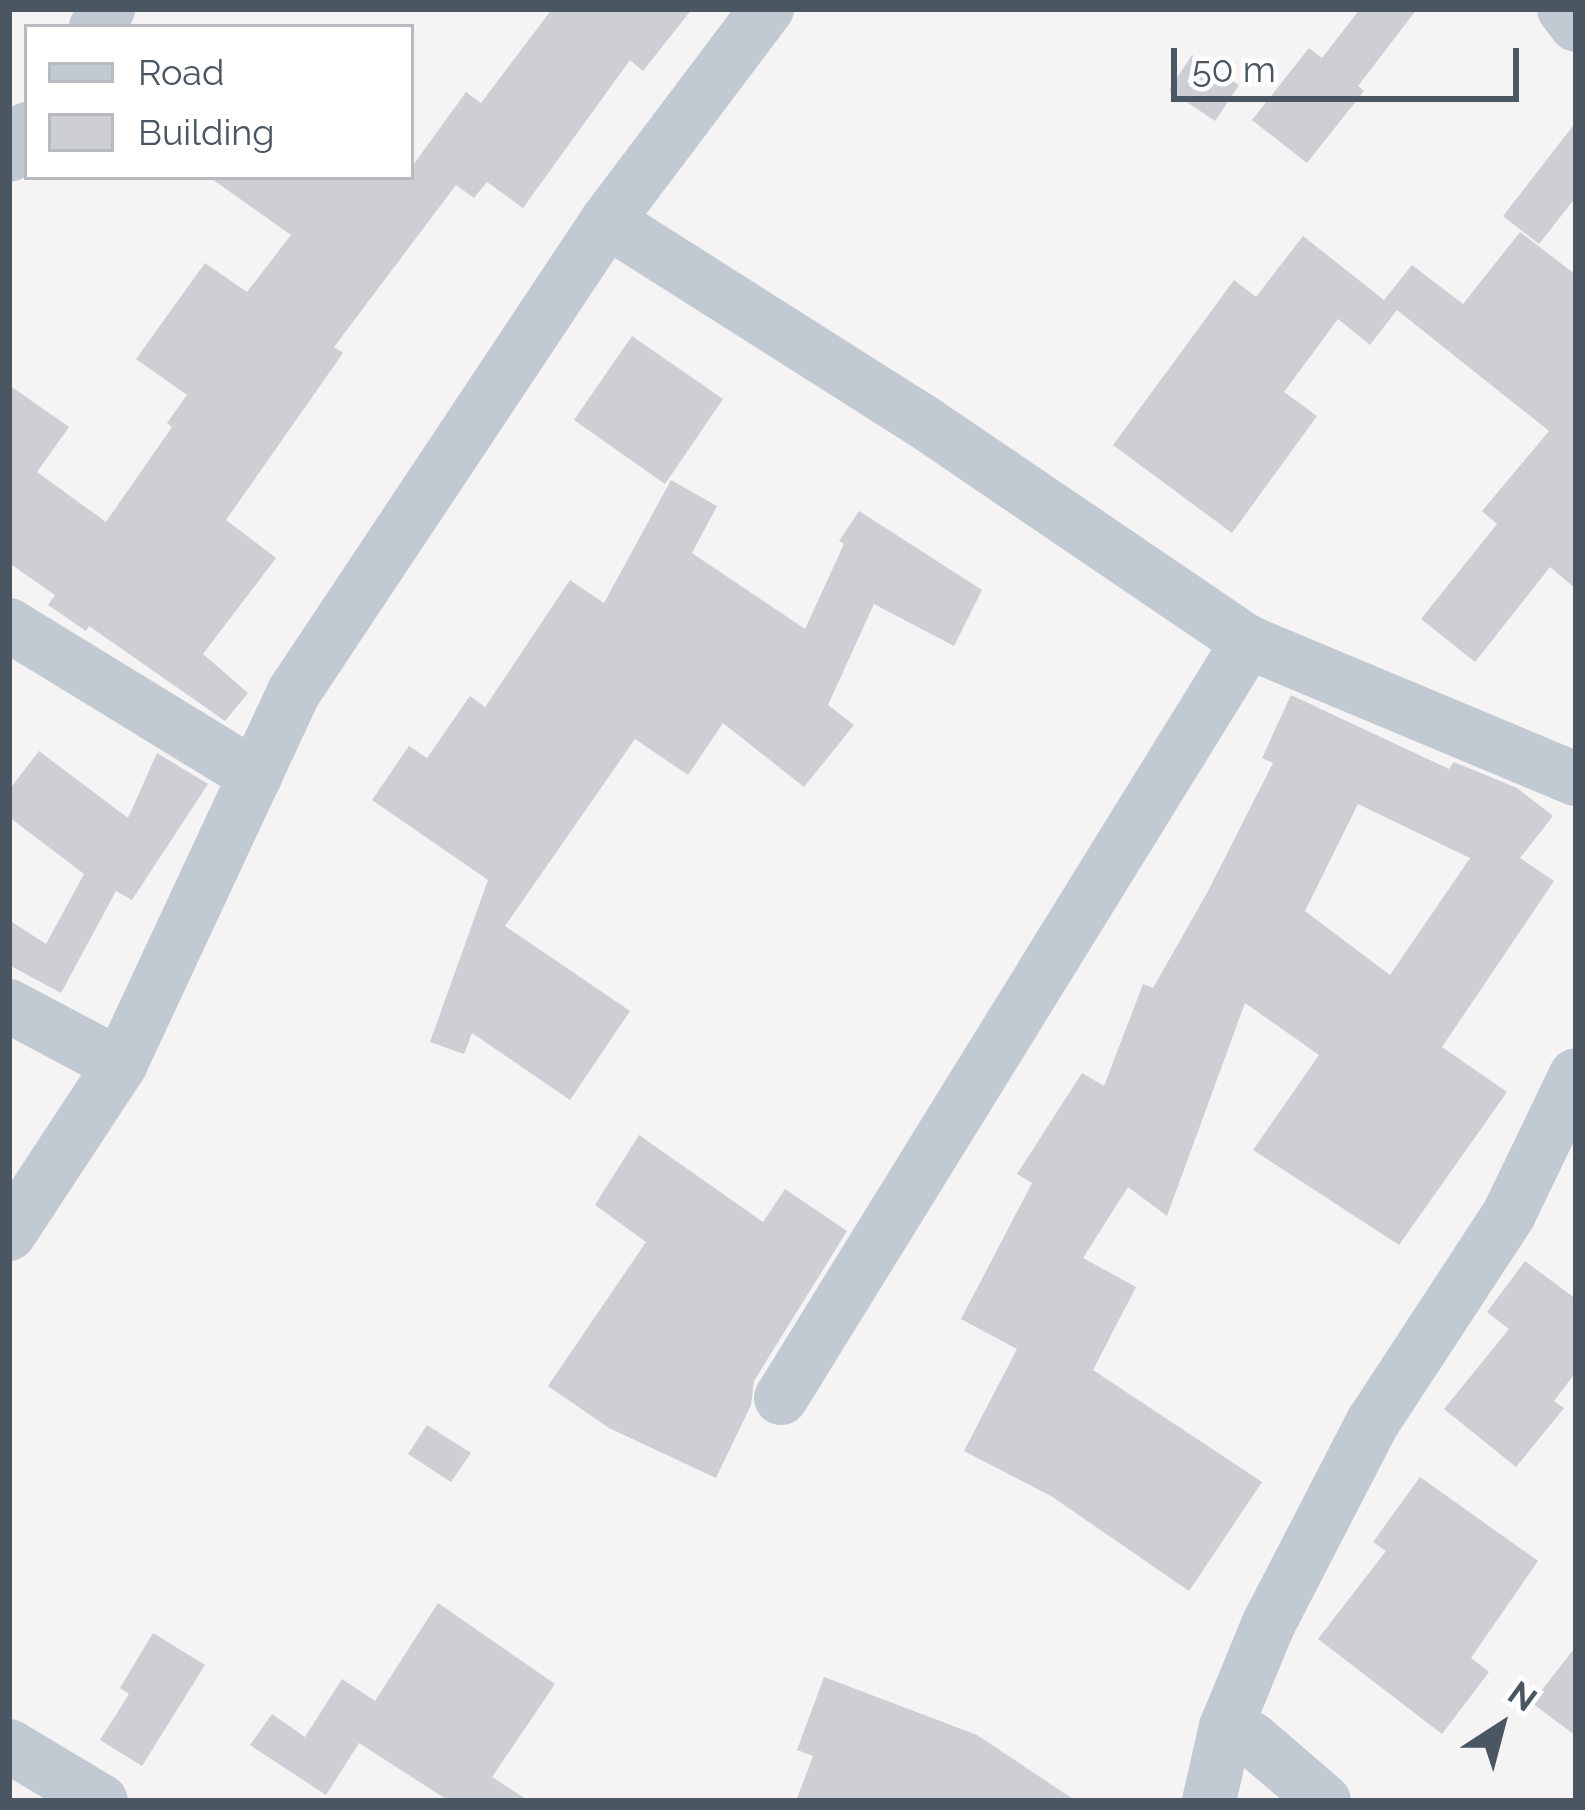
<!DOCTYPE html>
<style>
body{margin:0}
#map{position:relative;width:1585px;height:1810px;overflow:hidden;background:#f5f3f3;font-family:Raleway,sans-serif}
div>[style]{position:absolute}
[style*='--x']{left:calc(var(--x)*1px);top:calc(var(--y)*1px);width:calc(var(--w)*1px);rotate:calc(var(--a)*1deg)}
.building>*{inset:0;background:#cdcfd5}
.minor>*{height:54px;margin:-27px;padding:0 27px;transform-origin:27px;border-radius:27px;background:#c1cad2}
span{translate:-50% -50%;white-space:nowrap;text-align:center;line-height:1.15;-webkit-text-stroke:9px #fff;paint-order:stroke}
.frame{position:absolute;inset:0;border:12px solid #4a5661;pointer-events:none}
.legend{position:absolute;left:24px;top:24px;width:390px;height:156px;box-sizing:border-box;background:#fff;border:3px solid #b7bbc0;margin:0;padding:15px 21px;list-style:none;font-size:36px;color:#4a5661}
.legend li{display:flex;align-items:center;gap:24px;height:60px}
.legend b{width:60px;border:3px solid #b7bbc0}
.north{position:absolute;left:1441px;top:1666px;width:120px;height:120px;-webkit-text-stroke:9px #fff;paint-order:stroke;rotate:36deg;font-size:33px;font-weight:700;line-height:48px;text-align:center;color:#4a5661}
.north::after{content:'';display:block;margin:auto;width:42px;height:54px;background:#4a5661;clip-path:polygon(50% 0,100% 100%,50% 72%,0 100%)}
.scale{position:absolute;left:1171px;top:48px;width:348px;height:54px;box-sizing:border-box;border:6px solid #4a5661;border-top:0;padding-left:15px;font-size:36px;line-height:42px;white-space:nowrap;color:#4a5661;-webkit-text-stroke:9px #fff;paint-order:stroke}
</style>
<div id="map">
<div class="building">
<div style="clip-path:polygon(552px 9px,692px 9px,643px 71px,630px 60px,523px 208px,487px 182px,474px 198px,456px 185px,334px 347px,343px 353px,226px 520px,276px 558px,203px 654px,248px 693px,225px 721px,89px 626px,86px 631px,48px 605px,55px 595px,9px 563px,9px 385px,69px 427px,37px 472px,106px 522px,172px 427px,167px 423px,187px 395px,136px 359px,205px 263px,247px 292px,291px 235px,209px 177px,411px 177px,411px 168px,466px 92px,481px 103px)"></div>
<div style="clip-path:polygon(1360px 9px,1417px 9px,1358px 86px,1364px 91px,1307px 163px,1252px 120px,1309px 48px,1322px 58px)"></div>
<div style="clip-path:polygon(1192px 55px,1239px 85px,1215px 121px,1169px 90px)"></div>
<div style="clip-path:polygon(1576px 122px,1576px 197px,1539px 244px,1503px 216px)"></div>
<div style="clip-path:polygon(1520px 232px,1576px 275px,1576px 589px,1550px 567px,1475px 662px,1421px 619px,1497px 524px,1482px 511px,1549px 431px,1397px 310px,1370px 345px,1338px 319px,1284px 392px,1317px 416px,1232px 533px,1113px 445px,1234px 280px,1256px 297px,1303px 236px,1384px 300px,1412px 265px,1463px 304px)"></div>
<div style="clip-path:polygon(632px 336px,723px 399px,665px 484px,574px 420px)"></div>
<div style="clip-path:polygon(671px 480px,717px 506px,692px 553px,805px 629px,844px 544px,839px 541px,859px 511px,982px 590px,954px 646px,874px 604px,828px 705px,854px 725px,804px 787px,723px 723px,688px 775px,635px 739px,505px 926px,630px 1011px,570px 1100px,472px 1033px,464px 1054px,430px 1042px,488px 880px,372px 800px,409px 746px,427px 758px,470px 696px,485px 707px,570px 580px,604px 603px)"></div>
<div style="clip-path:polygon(evenodd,1291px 695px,1449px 769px,1454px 762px,1517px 788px,1553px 816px,1520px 858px,1554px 881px,1442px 1047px,1507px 1092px,1399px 1245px,1253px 1150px,1319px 1055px,1245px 1003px,1167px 1216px,1128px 1187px,1083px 1258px,1136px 1287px,1093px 1370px,1262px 1482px,1189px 1591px,1051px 1496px,964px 1451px,1017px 1349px,961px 1319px,1032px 1183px,1017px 1174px,1082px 1073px,1104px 1086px,1143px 984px,1153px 988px,1207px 893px,1273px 763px,1262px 758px,1291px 695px,1358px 804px,1470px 858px,1390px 975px,1305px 911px,1358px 804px)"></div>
<div style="clip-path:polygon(39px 751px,128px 818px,157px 753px,208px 784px,132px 900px,116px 891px,61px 993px,9px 965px,9px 920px,46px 944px,84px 874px,9px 817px,9px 790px)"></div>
<div style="clip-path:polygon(639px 1135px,763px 1222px,785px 1189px,847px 1231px,754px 1381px,751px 1405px,716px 1478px,609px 1428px,548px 1386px,646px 1242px,595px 1205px)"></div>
<div style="clip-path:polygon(1525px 1261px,1576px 1299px,1576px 1372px,1554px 1401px,1564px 1408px,1516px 1467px,1444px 1409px,1509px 1329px,1487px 1312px)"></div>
<div style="clip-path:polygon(427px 1425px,471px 1453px,451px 1482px,408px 1454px)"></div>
<div style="clip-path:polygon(1420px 1477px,1538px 1561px,1471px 1658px,1489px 1672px,1442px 1734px,1318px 1639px,1386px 1551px,1373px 1542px)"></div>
<div style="clip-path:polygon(438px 1603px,555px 1684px,492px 1777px,529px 1801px,449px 1801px,359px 1743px,326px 1795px,250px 1745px,272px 1714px,305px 1737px,342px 1679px,375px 1701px)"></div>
<div style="clip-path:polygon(153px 1633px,205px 1665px,142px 1766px,100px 1740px,129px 1694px,120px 1688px)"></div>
<div style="clip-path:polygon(1576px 1646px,1576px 1736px,1532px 1703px)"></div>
<div style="clip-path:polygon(824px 1677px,977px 1735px,1076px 1801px,796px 1801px,813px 1756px,797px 1750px)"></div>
</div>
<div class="minor">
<div style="--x:1564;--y:9;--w:20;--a:53"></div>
<div style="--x:96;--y:27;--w:22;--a:-56"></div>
<div style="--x:9;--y:155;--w:32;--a:-55"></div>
<div style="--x:607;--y:221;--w:372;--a:32.4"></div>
<div style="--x:921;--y:420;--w:395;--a:34.2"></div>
<div style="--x:1248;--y:642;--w:355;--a:22.7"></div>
<div style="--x:9;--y:625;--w:289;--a:31.5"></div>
<div style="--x:9;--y:1006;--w:126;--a:28"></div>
<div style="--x:9;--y:1234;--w:202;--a:-56.7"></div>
<div style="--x:120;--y:1065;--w:412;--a:-65"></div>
<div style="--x:294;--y:692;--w:566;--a:-56.39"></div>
<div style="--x:607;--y:221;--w:266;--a:-53"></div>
<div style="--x:781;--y:1398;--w:889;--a:-58.3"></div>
<div style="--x:1226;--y:1727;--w:29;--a:25"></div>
<div style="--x:1252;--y:1739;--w:95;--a:40.7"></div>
<div style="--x:9;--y:1746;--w:107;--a:30.9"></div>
<div style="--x:1209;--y:1801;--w:76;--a:-77.1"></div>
<div style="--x:1226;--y:1727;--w:110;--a:-67.6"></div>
<div style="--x:1268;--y:1625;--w:229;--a:-62.7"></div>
<div style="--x:1373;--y:1422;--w:249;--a:-56.8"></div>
<div style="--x:1509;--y:1214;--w:154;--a:-64.3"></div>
</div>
<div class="frame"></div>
<ul class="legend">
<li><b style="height:15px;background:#c1cad2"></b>Road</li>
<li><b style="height:33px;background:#cdcfd5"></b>Building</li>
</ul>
<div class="north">N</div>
<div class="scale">50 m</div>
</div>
